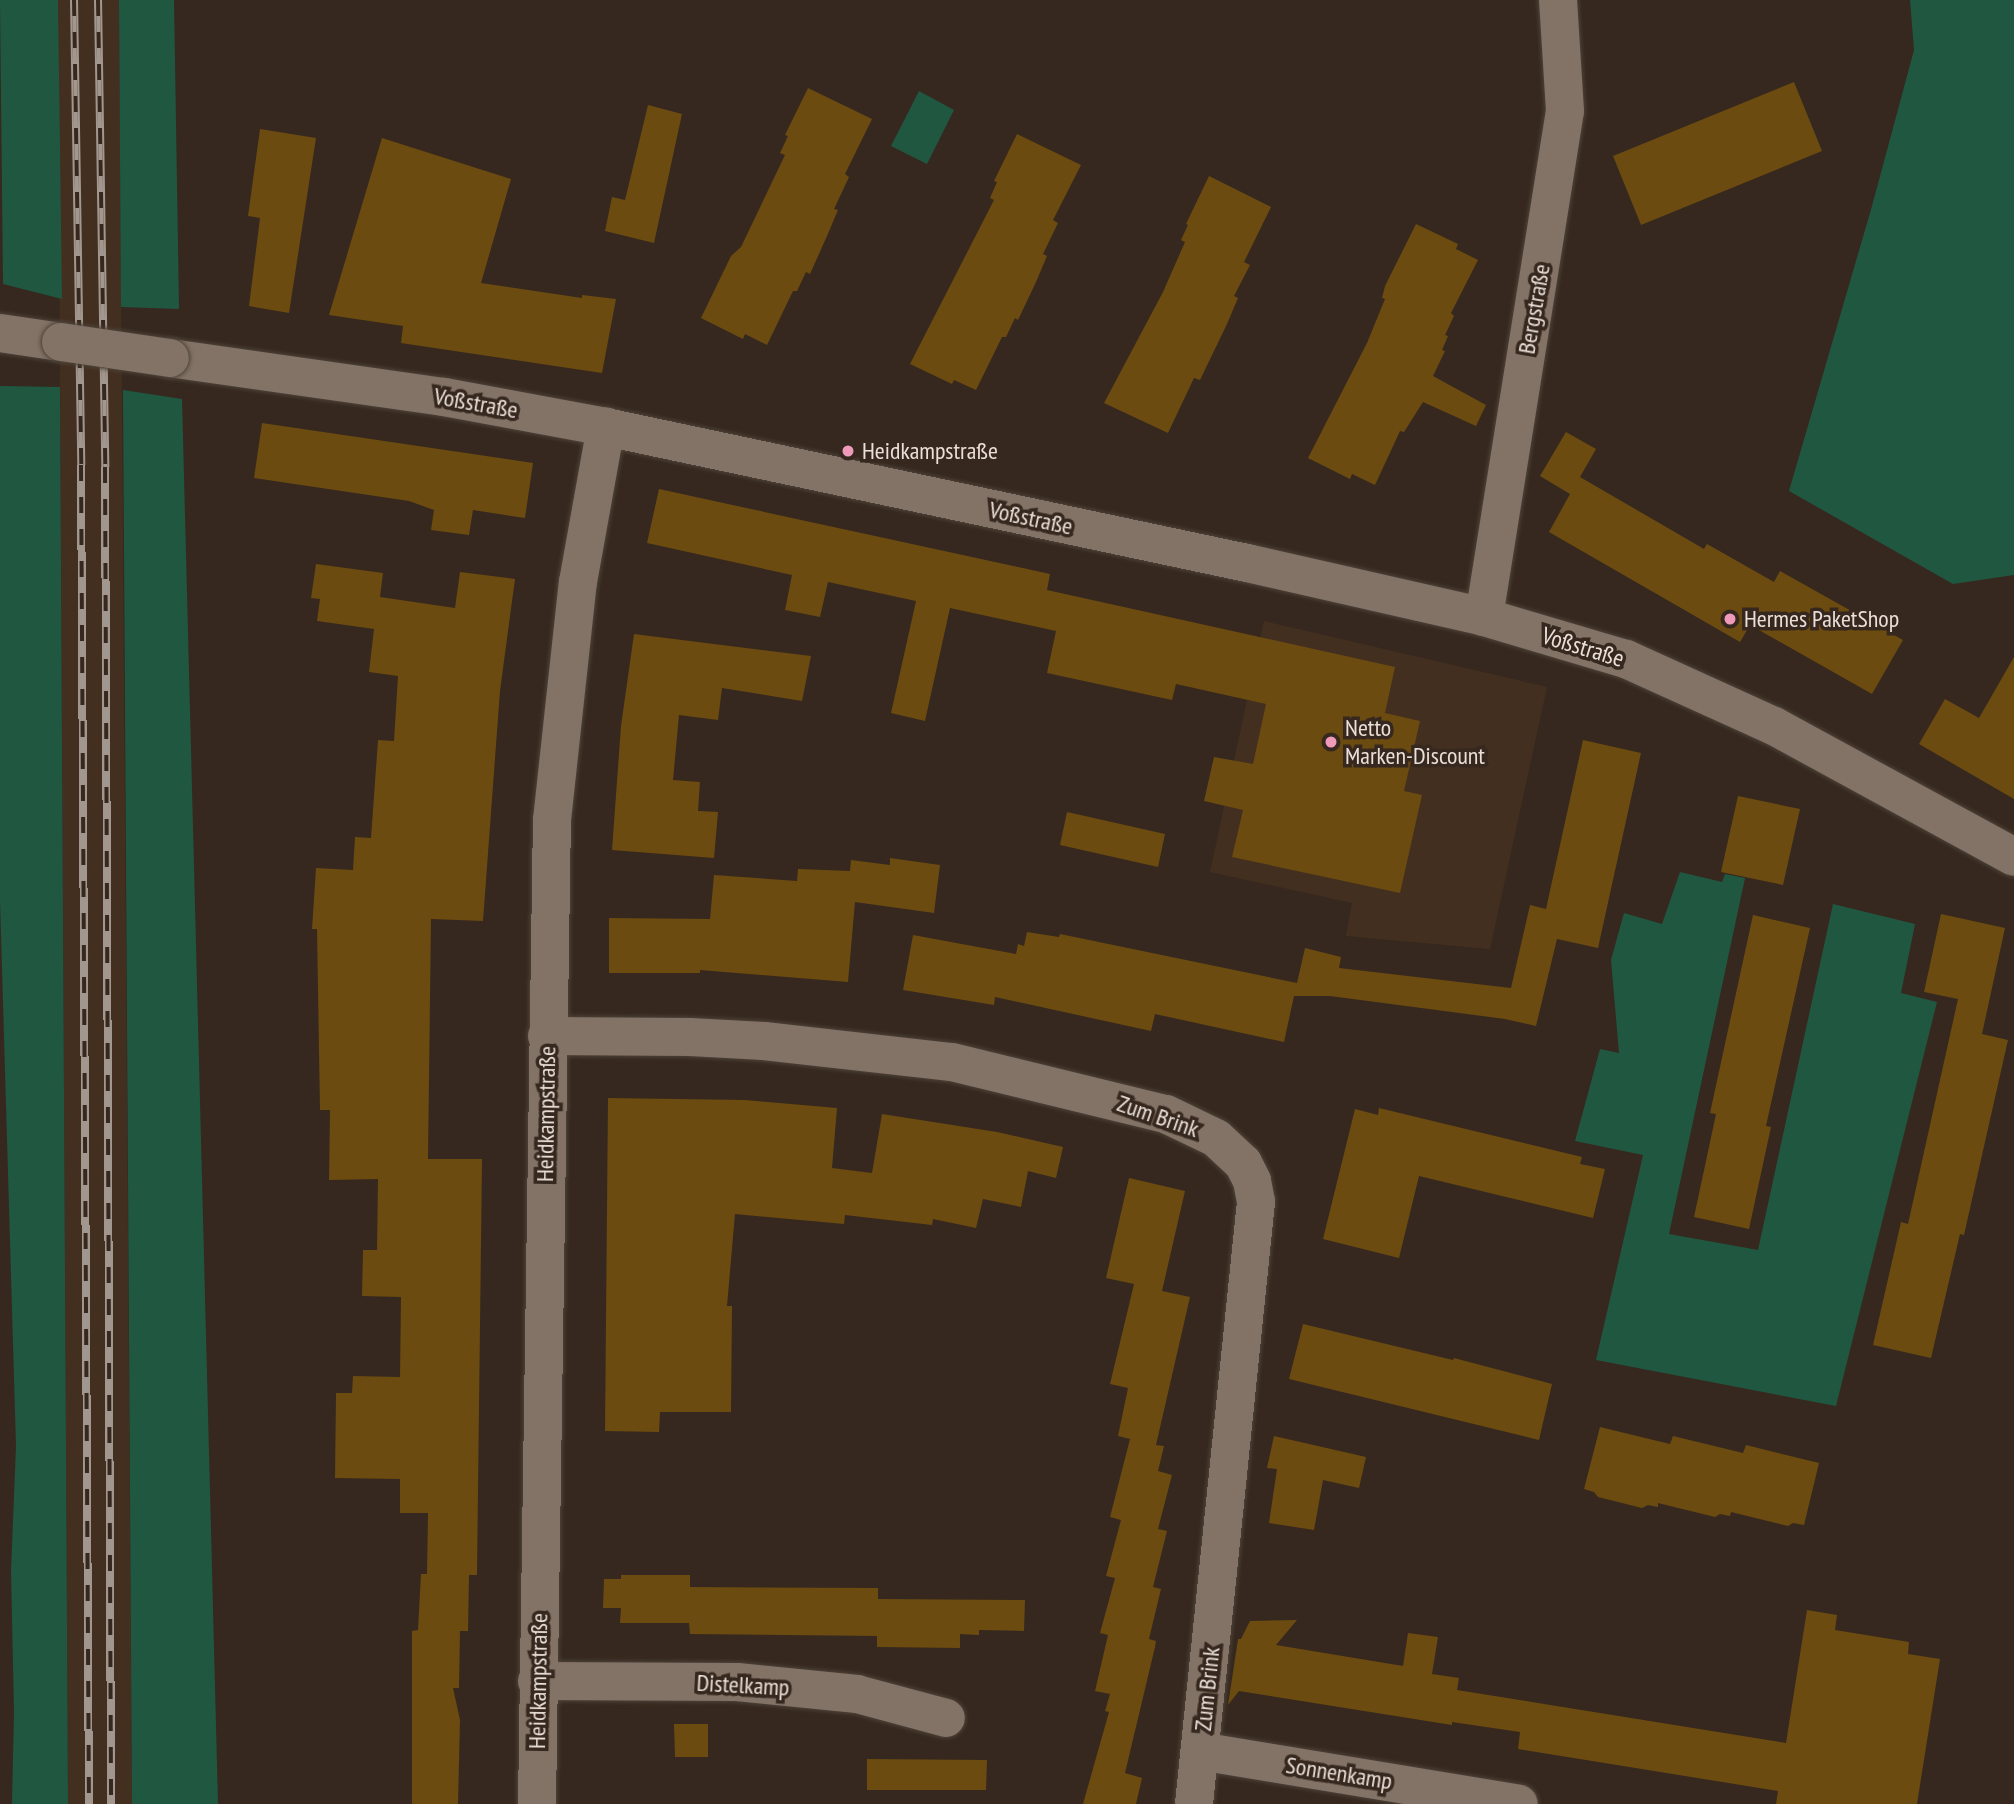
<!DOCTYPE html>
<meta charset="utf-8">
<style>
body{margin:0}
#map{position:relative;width:2014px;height:1804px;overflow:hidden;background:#36281e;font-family:"PT Sans Narrow",sans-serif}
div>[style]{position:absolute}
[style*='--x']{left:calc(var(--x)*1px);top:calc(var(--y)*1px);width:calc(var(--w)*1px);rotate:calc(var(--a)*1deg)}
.built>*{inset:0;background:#432f20}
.green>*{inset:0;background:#205741}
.building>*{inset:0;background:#6b4b10}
.roads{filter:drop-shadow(0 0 2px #4e4339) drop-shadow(0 0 2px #4e4339)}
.minor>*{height:38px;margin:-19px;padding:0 19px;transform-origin:19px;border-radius:19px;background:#837366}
.rail>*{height:8px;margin-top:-4px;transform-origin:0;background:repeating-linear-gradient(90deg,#36281e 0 16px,#a2978e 0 32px);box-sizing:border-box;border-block:2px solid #a2978e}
.bridges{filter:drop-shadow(0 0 2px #4e4339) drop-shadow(0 0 2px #4e4339)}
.minor-bridge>*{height:38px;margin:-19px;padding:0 19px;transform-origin:19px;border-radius:19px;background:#837366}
.dots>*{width:19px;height:19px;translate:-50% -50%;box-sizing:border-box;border:4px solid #36281e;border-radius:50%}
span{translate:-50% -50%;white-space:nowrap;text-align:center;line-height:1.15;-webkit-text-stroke:7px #36281e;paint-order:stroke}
.street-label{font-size:24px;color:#eae0d9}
.poi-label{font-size:24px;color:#eae0d9}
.left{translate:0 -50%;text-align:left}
</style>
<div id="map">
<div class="built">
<div style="clip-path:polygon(58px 0,119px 0,132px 1804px,68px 1804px)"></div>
<div style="clip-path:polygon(1264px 621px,1547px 687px,1490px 949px,1346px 936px,1352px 903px,1210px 872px)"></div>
</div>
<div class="green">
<div style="clip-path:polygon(0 0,58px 0,62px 299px,3px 284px)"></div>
<div style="clip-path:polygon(119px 0,174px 0,179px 309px,121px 307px)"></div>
<div style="clip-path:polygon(1910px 0,2014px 0,2014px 575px,1953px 584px,1789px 491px,1872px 206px,1914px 50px)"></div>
<div style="clip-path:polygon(919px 91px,954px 110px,927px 164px,891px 146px)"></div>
<div style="clip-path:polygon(0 386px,60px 387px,68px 1804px,12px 1804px,14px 1711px,11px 1571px,16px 1446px,0 900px)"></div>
<div style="clip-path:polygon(123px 390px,182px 399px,218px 1804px,132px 1804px)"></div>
<div style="clip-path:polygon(1680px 872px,1722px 882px,1725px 874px,1745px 878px,1669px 1234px,1758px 1250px,1833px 904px,1915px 924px,1901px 993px,1937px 1002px,1836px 1406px,1596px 1360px,1643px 1155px,1575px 1141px,1600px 1049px,1619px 1053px,1611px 960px,1624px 913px,1662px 924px)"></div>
</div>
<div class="building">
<div style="clip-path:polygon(1794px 82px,1822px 151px,1641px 225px,1613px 156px)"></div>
<div style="clip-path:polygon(808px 88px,872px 119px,845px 174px,849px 177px,834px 209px,838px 210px,827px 236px,810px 274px,806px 272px,797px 291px,793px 291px,767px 345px,745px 334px,743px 339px,701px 318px,731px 256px,741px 247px,785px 155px,780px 153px,788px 136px,785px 135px)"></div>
<div style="clip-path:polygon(648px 105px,682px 114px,654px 243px,605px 231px,612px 197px,625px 200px)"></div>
<div style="clip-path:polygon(260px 129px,316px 138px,289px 313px,249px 306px,260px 218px,248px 216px)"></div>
<div style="clip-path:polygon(1017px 134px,1081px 165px,1053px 220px,1058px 223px,1043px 254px,1047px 256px,1036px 282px,1018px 320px,1015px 318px,1006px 337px,1002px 337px,976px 390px,954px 380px,952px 384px,910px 364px,994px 200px,990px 198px,997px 182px,994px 181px)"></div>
<div style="clip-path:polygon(382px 138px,511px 179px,481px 283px,582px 298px,582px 295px,616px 299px,602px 373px,401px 343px,403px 326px,329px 315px)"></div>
<div style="clip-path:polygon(1209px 176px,1271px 207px,1244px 262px,1250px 265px,1234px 296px,1238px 298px,1227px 324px,1200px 380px,1194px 378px,1168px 433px,1104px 403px,1163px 292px,1185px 242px,1181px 240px,1188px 225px,1186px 224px)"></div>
<div style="clip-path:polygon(1416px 224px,1458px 244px,1456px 249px,1478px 260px,1451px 313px,1454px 316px,1445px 335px,1448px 336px,1442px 350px,1445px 351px,1433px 376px,1486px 405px,1476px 426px,1423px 402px,1404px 432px,1400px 431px,1375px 485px,1352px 474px,1350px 479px,1308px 458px,1367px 343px,1385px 299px,1382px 298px,1385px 286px)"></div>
<div style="clip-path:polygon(262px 423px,533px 463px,525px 518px,473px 510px,469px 535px,431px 530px,434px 510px,409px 501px,254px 478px)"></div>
<div style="clip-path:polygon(1566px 432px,1596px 449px,1580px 477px,1704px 549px,1707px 544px,1774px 582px,1780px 571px,1903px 640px,1872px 694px,1750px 625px,1740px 642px,1549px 532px,1570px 494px,1540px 476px)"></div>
<div style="clip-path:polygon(659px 489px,1050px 574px,1047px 590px,1395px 667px,1385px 713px,1420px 721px,1404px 791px,1422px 795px,1400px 893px,1232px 857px,1243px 810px,1204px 801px,1214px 757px,1253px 764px,1266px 704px,1176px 684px,1172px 700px,1047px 673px,1056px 631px,950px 608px,925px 721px,891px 713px,916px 601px,828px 582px,820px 617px,785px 610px,792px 575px,647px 543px)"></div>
<div style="clip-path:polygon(316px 564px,383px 573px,380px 597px,455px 608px,460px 572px,515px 579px,500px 691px,483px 921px,431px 919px,428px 1159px,482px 1159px,477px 1575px,469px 1575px,468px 1631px,460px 1631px,459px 1688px,453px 1688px,460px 1720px,458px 1804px,412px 1804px,412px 1631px,418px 1630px,421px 1574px,427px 1574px,428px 1513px,400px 1513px,400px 1479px,335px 1478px,336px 1393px,352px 1393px,353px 1376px,400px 1377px,401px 1297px,362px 1296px,363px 1250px,377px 1250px,378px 1179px,329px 1180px,330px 1110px,320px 1110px,317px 929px,312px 929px,316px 868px,353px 870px,355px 837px,371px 838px,378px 740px,394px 741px,398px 676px,369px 672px,374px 629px,317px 621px,320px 599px,311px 598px)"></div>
<div style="clip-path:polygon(634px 634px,811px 656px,802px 701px,722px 688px,718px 720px,679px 715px,673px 780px,700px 782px,698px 811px,718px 812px,714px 858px,612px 850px,621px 726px)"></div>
<div style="clip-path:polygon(2014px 657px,2014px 799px,1919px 744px,1945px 699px,1979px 718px)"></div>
<div style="clip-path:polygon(1583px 740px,1641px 753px,1598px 948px,1557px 939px,1536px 1026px,1505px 1019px,1330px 996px,1294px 996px,1284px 1042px,1155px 1014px,1151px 1031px,995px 997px,994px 1005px,903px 990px,913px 935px,1016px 954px,1018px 944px,1024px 946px,1027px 932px,1059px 937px,1060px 934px,1297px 983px,1305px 948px,1341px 957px,1339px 968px,1511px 988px,1530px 905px,1546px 909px)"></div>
<div style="clip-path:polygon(1738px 796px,1800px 809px,1783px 885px,1721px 872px)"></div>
<div style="clip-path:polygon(1067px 812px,1165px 834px,1158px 867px,1060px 845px)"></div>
<div style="clip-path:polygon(890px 858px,940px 865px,934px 913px,855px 902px,848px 982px,700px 970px,700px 973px,609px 973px,609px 918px,710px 919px,714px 875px,797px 881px,798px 869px,850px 871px,851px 860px,890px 865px)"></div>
<div style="clip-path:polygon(1941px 914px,2005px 928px,1982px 1034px,2008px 1040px,1964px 1235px,1960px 1234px,1931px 1358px,1873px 1345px,1901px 1222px,1908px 1224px,1958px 999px,1924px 992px)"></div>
<div style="clip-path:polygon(1753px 915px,1810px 928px,1766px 1126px,1771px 1127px,1749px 1229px,1694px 1217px,1716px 1114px,1710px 1113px)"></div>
<div style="clip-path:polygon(608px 1098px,745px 1100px,837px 1108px,832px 1168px,872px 1173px,882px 1114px,997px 1132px,1063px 1147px,1056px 1178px,1028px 1171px,1021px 1207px,983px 1199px,976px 1228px,933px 1219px,932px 1225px,845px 1215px,844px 1224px,735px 1214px,727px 1306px,732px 1306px,731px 1412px,660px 1412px,659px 1432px,605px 1431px)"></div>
<div style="clip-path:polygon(1379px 1108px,1582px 1157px,1580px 1164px,1605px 1169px,1593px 1218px,1419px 1176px,1399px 1258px,1323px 1239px,1355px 1109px,1378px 1115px)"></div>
<div style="clip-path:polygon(1129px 1178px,1185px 1191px,1162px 1291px,1190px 1297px,1156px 1445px,1164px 1446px,1158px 1471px,1172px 1475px,1158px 1529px,1167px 1531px,1153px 1587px,1161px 1589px,1149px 1639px,1156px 1641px,1155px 1647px,1125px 1773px,1142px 1778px,1136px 1804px,1083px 1804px,1109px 1712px,1105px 1711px,1110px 1694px,1095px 1691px,1108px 1635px,1100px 1633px,1115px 1578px,1106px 1576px,1121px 1520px,1110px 1517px,1130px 1439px,1138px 1441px,1118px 1436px,1128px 1388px,1110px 1384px,1134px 1284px,1106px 1278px)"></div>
<div style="clip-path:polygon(1303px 1324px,1453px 1360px,1454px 1358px,1552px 1384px,1539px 1440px,1289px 1379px)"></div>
<div style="clip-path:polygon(1600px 1427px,1670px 1444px,1673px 1436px,1743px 1453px,1746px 1445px,1819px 1463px,1804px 1525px,1793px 1523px,1788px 1526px,1731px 1512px,1730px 1516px,1720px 1514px,1715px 1517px,1658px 1503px,1658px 1507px,1648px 1505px,1642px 1508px,1598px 1497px,1594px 1492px,1584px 1489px)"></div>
<div style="clip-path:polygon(1274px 1436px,1366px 1457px,1359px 1488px,1323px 1480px,1314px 1530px,1269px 1523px,1277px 1469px,1267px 1468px)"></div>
<div style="clip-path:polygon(621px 1575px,690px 1575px,690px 1587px,878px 1588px,878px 1599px,1025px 1600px,1024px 1631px,979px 1630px,979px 1635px,960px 1634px,960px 1648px,877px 1647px,877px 1636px,690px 1634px,689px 1623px,620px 1623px,621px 1608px,603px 1608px,604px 1579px,621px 1579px)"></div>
<div style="clip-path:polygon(1807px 1610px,1837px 1615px,1835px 1630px,1909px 1642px,1908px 1654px,1940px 1659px,1917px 1804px,1776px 1804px,1778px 1791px,1518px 1749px,1520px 1732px,1452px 1722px,1452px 1725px,1239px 1691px,1228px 1705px,1238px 1639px,1241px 1639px,1250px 1621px,1297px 1620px,1276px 1645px,1403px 1666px,1408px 1633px,1438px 1637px,1432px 1674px,1459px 1678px,1457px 1690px,1786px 1743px)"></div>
<div style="clip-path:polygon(674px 1724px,708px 1724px,708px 1757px,675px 1757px)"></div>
<div style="clip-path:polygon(867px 1759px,987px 1760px,986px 1790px,867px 1790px)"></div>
</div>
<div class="roads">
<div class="minor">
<div style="--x:0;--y:333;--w:62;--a:8.4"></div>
<div style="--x:170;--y:358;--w:277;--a:8.1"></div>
<div style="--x:444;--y:397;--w:165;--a:10.5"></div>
<div style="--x:606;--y:427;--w:655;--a:11.98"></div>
<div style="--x:1247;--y:563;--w:243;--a:12.8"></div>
<div style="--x:1484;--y:617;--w:148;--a:16.5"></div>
<div style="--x:1626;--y:659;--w:162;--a:24.4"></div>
<div style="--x:1774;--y:726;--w:273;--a:28.6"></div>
<div style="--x:1484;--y:617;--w:512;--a:-80.91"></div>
<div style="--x:1565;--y:111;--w:111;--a:-93.6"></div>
<div style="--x:547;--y:1036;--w:143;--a:0.4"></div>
<div style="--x:690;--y:1037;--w:74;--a:3.1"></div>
<div style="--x:764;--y:1041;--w:189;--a:6.4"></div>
<div style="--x:952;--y:1062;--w:220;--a:13.7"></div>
<div style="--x:1166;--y:1114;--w:55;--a:25.6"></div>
<div style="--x:1216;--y:1138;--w:37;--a:43"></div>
<div style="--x:1243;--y:1163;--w:20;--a:63"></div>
<div style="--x:1252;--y:1181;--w:21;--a:79"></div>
<div style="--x:1256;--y:1202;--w:605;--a:95.88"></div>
<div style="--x:537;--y:1681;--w:200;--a:0.3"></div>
<div style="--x:737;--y:1682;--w:121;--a:5.7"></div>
<div style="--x:857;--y:1694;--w:92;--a:15.1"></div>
<div style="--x:1200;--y:1751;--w:323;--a:9.4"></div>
<div style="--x:537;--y:1804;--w:984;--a:-89.13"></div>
<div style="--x:552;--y:820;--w:239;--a:-83.8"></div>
<div style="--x:578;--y:582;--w:158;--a:-79.8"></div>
</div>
</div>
<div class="rail">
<div style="--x:74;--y:0;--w:465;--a:89.1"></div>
<div style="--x:81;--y:465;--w:1339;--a:89.66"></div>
<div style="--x:98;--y:0;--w:467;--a:89.1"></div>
<div style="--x:105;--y:467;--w:1337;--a:89.74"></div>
</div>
<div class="bridges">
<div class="minor-bridge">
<div style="--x:61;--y:342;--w:110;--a:8.4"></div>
</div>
</div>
<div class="dots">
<div style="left:848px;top:451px;background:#ef9ab8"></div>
<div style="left:1730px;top:619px;background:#ef9ab8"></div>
<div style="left:1331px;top:742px;background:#ef9ab8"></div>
</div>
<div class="street-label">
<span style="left:1534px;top:309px;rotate:-80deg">Bergstraße</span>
<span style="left:476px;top:403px;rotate:10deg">Voßstraße</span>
<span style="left:1031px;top:518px;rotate:12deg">Voßstraße</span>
<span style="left:1583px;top:647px;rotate:17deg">Voßstraße</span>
<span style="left:546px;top:1114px;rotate:-89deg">Heidkampstraße</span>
<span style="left:1158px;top:1116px;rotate:19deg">Zum Brink</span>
<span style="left:538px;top:1681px;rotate:-89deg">Heidkampstraße</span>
<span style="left:743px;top:1685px;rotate:3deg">Distelkamp</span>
<span style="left:1207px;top:1689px;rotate:-84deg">Zum Brink</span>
<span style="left:1339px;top:1773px;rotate:9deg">Sonnenkamp</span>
</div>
<div class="poi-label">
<span class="left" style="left:862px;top:451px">Heidkampstraße</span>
<span class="left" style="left:1744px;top:619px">Hermes PaketShop</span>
<span class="left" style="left:1345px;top:742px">Netto<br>Marken-Discount</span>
</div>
</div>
